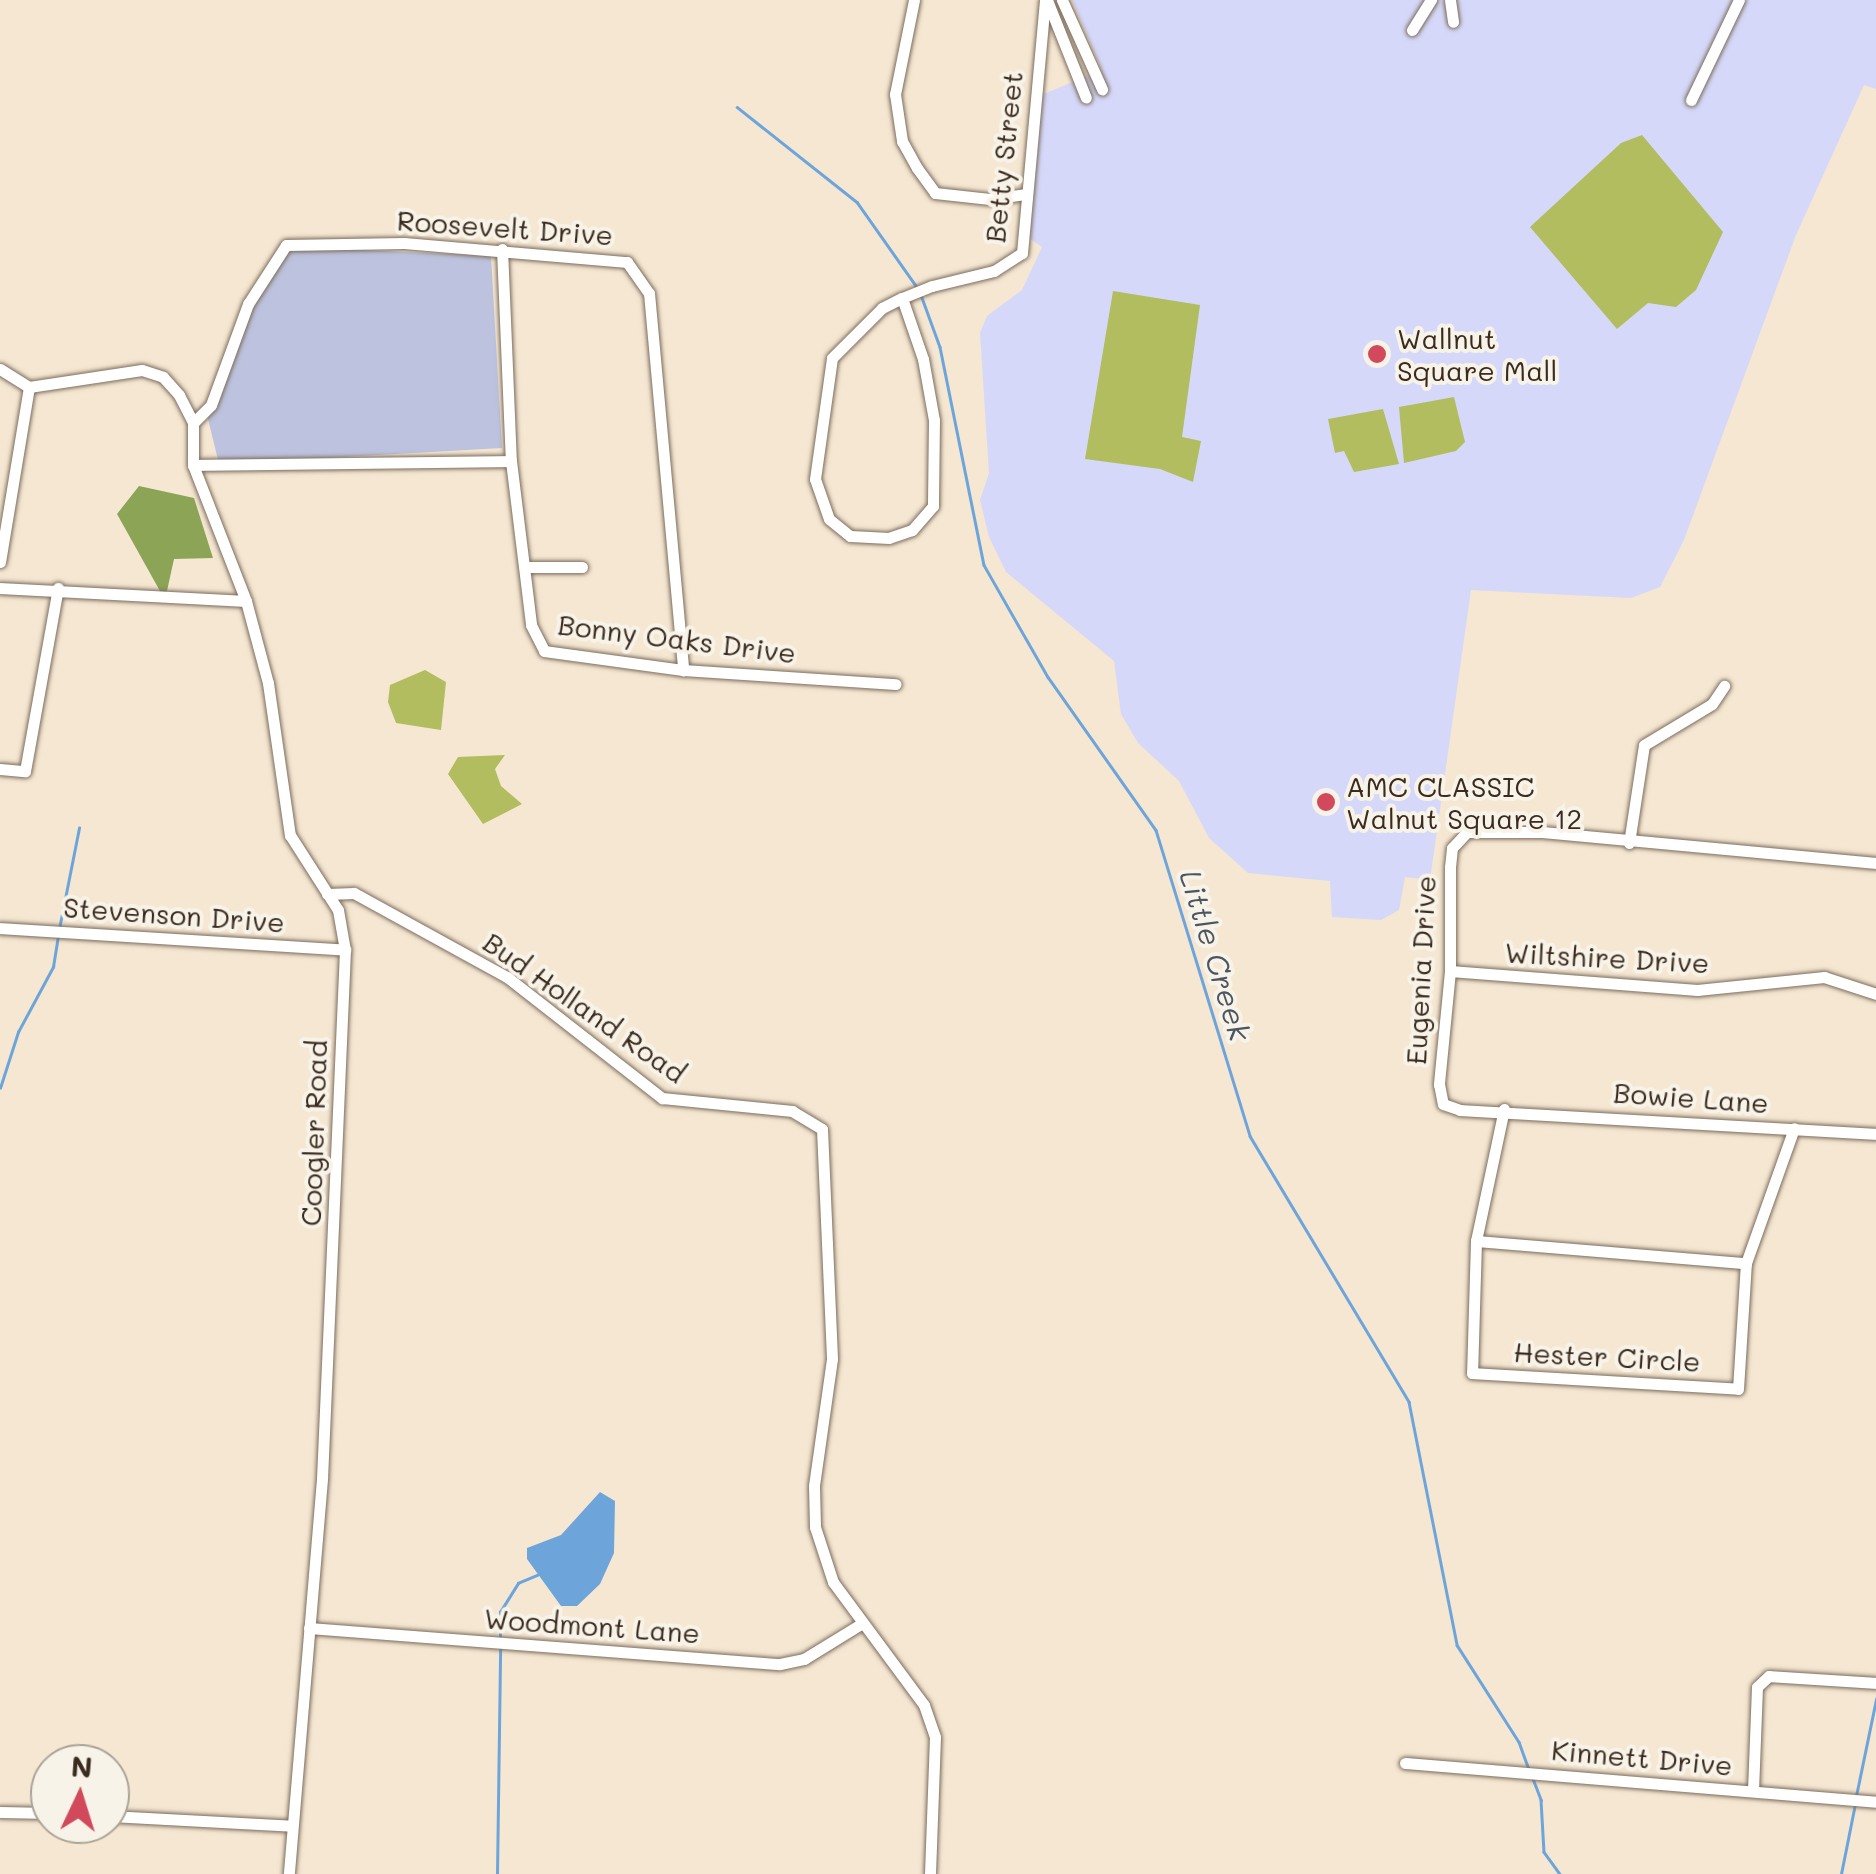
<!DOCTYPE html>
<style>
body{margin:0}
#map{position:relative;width:1876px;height:1874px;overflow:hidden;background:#f5e7d2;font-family:Mali,sans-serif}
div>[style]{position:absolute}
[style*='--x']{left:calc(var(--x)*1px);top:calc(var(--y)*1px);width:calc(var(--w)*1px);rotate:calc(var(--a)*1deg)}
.built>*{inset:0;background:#d5d8f9}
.industrial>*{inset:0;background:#bdc3de}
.green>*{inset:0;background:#b1bd5f}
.forest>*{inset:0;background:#8ca456}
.water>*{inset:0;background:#6da5db}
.stream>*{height:2.5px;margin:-1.25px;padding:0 1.25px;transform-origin:1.25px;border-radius:1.25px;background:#6da5db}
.roads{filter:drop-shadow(0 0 2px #7c6c5d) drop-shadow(0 0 2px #7c6c5d)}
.minor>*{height:11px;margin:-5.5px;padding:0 5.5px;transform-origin:5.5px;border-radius:5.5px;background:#fff}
.dots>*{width:28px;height:28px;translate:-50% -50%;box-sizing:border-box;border:5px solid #f7f3e8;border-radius:50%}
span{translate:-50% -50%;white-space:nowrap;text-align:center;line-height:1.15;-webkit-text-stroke:8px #f7f3e8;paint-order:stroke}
.street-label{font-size:28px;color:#3b2a1e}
.poi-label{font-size:28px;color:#3b2a1e}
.left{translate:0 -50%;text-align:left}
.water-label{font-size:30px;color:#4c5560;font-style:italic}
.north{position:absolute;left:30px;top:1744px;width:100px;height:100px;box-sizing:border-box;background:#f7f3e8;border:2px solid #aca397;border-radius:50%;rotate:4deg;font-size:28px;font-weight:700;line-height:40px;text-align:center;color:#3b2a1e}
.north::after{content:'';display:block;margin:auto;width:35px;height:45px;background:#d1495b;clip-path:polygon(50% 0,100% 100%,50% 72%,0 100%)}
</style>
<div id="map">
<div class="built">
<div style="clip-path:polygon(1072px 0,1876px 0,1876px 89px,1864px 85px,1796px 235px,1684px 540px,1660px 587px,1631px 598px,1471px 590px,1430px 880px,1405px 877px,1399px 910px,1381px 920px,1332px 917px,1330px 881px,1248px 873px,1209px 838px,1179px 781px,1138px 743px,1121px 714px,1114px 661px,1006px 572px,989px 537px,980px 500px,989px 473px,980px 333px,987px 316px,1022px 290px,1042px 247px,1029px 238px,1041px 95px,1102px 70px)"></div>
</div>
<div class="industrial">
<div style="clip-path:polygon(296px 247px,491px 256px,502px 448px,219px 464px,208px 419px,270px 267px)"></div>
</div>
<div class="green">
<div style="clip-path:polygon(1642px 135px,1723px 232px,1696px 290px,1676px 307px,1648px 303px,1617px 329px,1530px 227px,1621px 143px)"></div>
<div style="clip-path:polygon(1113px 291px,1200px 305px,1182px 437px,1201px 441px,1193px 482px,1160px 469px,1085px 459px)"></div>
<div style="clip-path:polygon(1454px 397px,1465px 442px,1456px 451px,1404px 463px,1399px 407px)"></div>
<div style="clip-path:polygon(1383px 409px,1399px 464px,1354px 472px,1344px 451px,1335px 453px,1328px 419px)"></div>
<div style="clip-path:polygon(425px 670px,446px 682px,441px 730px,396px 723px,388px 702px,390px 685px)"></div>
<div style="clip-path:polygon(505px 755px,495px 769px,501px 786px,522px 804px,483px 824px,448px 774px,458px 757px)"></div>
</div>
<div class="forest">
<div style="clip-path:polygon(139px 486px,194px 498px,213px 558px,174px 559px,165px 600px,117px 514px)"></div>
</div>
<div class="water">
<div style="clip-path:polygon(600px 1492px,615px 1501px,614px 1553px,600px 1584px,577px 1606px,561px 1606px,527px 1559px,527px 1548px,561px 1535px)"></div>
</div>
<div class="stream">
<div style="--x:737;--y:107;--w:153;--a:38.4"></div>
<div style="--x:857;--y:202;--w:104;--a:54.8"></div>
<div style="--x:921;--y:295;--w:55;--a:69.9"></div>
<div style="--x:940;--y:347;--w:222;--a:78.6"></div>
<div style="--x:984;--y:565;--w:129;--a:60.3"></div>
<div style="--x:1048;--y:677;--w:187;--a:54.8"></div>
<div style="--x:1156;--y:830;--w:320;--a:72.9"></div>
<div style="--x:1250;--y:1136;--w:310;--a:59.1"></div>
<div style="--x:1409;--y:1402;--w:248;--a:78.8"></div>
<div style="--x:1457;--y:1645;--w:115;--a:57.4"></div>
<div style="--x:1519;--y:1742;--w:29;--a:70"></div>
<div style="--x:59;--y:929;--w:103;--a:-78.8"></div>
<div style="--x:0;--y:1088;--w:59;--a:-72.2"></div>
<div style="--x:18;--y:1032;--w:74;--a:-61.7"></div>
<div style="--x:53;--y:967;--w:30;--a:-81"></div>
<div style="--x:500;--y:1636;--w:24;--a:-90"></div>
<div style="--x:500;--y:1612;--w:34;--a:-58"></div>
<div style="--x:518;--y:1583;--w:21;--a:-23"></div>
<div style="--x:1532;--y:1776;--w:26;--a:69"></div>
<div style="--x:1541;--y:1800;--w:52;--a:86.7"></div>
<div style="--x:1544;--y:1852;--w:27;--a:54"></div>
<div style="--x:1856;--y:1796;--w:99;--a:-78.3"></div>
<div style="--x:497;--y:1874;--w:225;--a:-89.2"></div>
<div style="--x:1841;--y:1874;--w:71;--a:-78.7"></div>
</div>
<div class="roads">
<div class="minor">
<div style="--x:914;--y:0;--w:96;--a:101.4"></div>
<div style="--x:895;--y:94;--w:48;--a:81.5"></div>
<div style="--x:902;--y:141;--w:31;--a:61"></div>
<div style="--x:917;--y:168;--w:31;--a:54"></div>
<div style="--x:935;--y:193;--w:55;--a:6.2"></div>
<div style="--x:990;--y:199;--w:37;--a:-8"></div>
<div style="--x:1047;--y:0;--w:105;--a:68.3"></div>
<div style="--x:1062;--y:0;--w:98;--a:65.8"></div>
<div style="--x:1450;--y:0;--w:22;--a:82"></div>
<div style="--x:1412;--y:30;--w:36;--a:-58"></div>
<div style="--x:1691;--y:100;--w:111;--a:-64.4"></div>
<div style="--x:502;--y:249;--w:212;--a:87.6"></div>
<div style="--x:511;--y:461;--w:165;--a:83"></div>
<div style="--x:531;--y:625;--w:29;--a:63"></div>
<div style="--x:544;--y:651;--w:140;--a:7.8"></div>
<div style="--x:683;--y:670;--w:213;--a:3.8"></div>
<div style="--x:902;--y:298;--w:65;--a:71"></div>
<div style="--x:923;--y:359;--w:62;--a:79.8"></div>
<div style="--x:934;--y:420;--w:86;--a:90.7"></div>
<div style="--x:933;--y:506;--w:32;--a:131"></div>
<div style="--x:912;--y:530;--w:24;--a:161"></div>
<div style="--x:889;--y:538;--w:39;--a:-177"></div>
<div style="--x:850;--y:536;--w:27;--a:-141"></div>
<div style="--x:829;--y:519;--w:42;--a:-109.3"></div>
<div style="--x:815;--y:479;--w:122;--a:-82"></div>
<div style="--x:832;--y:358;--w:71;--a:-45"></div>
<div style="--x:882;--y:308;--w:22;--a:-27"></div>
<div style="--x:902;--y:298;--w:32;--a:-22"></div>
<div style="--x:932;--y:286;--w:64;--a:-13.6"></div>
<div style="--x:994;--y:271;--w:33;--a:-33"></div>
<div style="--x:1022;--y:253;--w:254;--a:-84.8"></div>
<div style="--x:0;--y:369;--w:34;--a:32"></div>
<div style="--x:29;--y:387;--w:114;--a:-8.6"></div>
<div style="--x:142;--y:370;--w:22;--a:18"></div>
<div style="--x:163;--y:377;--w:24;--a:48"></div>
<div style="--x:179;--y:395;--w:31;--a:63"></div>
<div style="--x:193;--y:423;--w:42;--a:90"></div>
<div style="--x:193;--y:465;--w:146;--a:68.7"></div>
<div style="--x:246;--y:601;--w:85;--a:75"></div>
<div style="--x:268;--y:683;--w:154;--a:81.8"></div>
<div style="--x:290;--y:835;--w:89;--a:57.4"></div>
<div style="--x:338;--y:910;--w:41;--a:80.1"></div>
<div style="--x:345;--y:950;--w:529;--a:92.49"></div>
<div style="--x:322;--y:1479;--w:396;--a:94.8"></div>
<div style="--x:193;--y:423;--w:25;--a:-45"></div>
<div style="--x:211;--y:405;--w:108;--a:-69.9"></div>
<div style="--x:248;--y:304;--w:70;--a:-57.2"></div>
<div style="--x:286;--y:245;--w:118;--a:-1"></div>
<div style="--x:404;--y:243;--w:224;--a:4.9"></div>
<div style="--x:627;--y:262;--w:38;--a:55"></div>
<div style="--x:649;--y:293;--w:379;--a:84.8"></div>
<div style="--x:193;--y:465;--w:318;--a:-0.7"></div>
<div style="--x:0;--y:562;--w:177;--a:-80.6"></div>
<div style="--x:525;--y:567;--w:57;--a:0"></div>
<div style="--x:0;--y:588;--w:246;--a:3"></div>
<div style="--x:0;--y:769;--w:25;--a:5"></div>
<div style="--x:25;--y:771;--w:186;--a:-79.8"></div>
<div style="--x:1629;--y:843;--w:99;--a:-81.3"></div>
<div style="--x:1644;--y:745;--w:79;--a:-31.1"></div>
<div style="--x:1712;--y:704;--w:22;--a:-56"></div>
<div style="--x:1876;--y:863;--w:338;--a:-174.7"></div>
<div style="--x:1539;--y:832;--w:72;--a:180"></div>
<div style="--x:1467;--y:832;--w:22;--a:133"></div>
<div style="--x:1452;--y:848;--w:19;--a:96"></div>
<div style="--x:1450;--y:867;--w:104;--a:90"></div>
<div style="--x:1450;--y:971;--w:114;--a:95.6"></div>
<div style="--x:1439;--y:1084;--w:20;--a:79"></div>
<div style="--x:1443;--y:1104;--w:18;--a:19"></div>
<div style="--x:1460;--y:1110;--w:417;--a:3.3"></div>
<div style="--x:327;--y:894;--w:27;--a:-2"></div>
<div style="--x:354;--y:893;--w:175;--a:28.8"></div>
<div style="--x:507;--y:977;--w:197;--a:38"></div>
<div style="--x:662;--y:1098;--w:131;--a:5.7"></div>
<div style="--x:792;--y:1111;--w:35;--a:31"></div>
<div style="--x:822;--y:1129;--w:230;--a:87.5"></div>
<div style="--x:832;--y:1359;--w:128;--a:98.1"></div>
<div style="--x:814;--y:1486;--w:41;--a:88.6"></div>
<div style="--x:815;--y:1527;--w:58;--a:71.9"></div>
<div style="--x:833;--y:1582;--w:153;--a:53.5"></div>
<div style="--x:924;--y:1705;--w:34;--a:71"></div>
<div style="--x:935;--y:1737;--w:137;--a:92.1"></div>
<div style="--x:0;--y:928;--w:346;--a:3.6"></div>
<div style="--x:1450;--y:971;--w:248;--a:4.4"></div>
<div style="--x:1697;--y:990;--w:128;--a:-5.8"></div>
<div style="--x:1824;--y:977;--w:55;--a:18.1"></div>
<div style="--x:1504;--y:1109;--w:135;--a:102"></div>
<div style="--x:1476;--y:1241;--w:132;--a:91.7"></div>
<div style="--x:1472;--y:1373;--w:266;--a:3.4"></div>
<div style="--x:1738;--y:1389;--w:126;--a:-86.4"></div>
<div style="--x:1746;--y:1263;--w:143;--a:-70.4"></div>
<div style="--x:1476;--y:1241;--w:271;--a:4.7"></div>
<div style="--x:309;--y:1628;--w:472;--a:4.4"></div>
<div style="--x:780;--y:1664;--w:25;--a:-12"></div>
<div style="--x:804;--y:1659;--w:67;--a:-31.6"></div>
<div style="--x:1405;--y:1763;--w:473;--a:4.7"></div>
<div style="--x:1753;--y:1791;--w:104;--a:-87.8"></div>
<div style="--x:1757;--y:1687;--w:16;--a:-43"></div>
<div style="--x:1769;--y:1676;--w:107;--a:3.7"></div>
<div style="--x:0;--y:1812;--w:50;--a:1.1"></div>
<div style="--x:110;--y:1816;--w:182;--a:3.1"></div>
</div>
</div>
<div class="dots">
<div style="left:1377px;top:354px;background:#d1495b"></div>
<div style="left:1326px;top:802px;background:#d1495b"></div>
</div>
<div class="street-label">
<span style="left:1003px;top:157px;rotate:-84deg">Betty Street</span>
<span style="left:505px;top:227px;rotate:4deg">Roosevelt Drive</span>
<span style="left:677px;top:638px;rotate:7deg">Bonny Oaks Drive</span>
<span style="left:174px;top:914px;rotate:4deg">Stevenson Drive</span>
<span style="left:1607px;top:957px;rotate:3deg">Wiltshire Drive</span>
<span style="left:1420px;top:970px;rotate:-87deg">Eugenia Drive</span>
<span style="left:585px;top:1007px;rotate:35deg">Bud Holland Road</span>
<span style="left:1691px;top:1097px;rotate:4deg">Bowie Lane</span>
<span style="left:313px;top:1133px;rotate:-88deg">Coogler Road</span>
<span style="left:1607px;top:1356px;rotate:3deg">Hester Circle</span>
<span style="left:592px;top:1625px;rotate:4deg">Woodmont Lane</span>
<span style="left:1642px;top:1757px;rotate:5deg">Kinnett Drive</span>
</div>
<div class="poi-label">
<span class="left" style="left:1397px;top:354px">Wallnut<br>Square Mall</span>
<span class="left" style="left:1346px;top:802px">AMC CLASSIC<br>Walnut Square 12</span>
</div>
<div class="water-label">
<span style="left:1216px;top:955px;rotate:73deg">Little Creek</span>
</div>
<div class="north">N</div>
</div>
